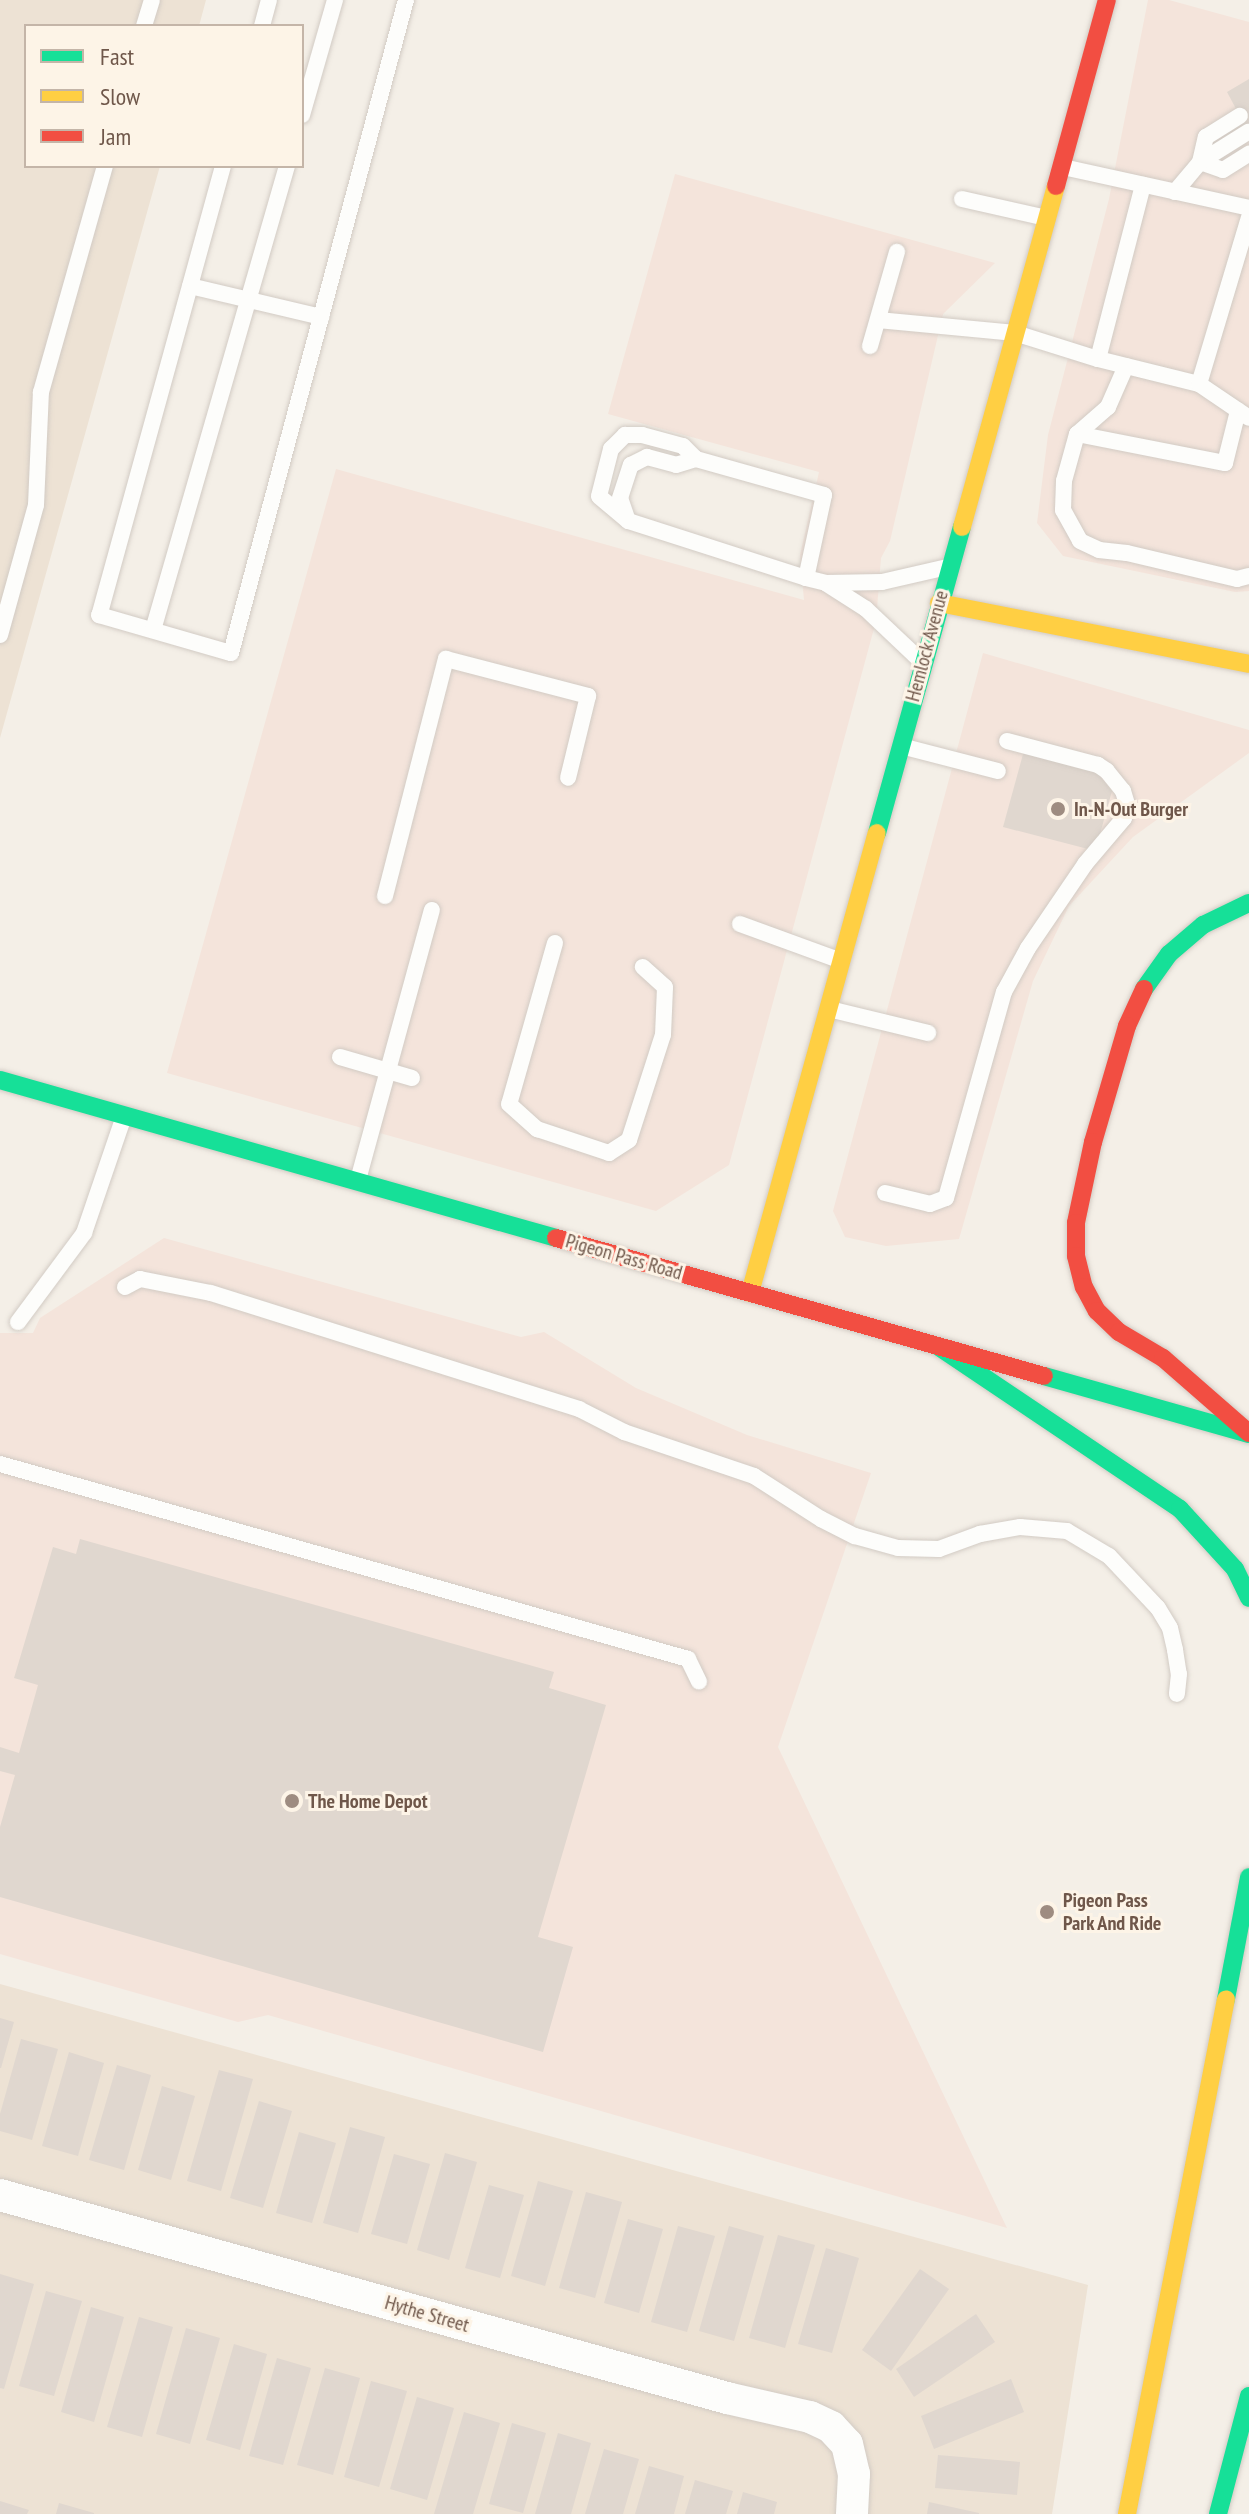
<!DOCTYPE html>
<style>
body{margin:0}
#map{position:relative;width:1249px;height:2514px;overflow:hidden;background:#f4efe7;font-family:"PT Sans Narrow",sans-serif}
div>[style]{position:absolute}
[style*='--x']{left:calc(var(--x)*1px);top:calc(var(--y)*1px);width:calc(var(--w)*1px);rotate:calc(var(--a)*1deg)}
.residential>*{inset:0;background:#ede2d4}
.commercial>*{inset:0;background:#f4e4db}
.building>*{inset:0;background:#e0d7cf}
.roads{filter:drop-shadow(0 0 2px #d2cbc4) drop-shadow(0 0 2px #d2cbc4)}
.lane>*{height:16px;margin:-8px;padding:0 8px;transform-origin:8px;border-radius:8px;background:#fdfdfb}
.street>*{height:32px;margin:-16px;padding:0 16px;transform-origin:16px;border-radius:16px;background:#fdfdfb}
.fast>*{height:18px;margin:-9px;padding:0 9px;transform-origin:9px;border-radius:9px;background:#16e098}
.slow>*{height:18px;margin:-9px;padding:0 9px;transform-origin:9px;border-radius:9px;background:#ffcf43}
.jam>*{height:18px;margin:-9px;padding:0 9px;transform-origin:9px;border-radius:9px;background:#f24e42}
.dots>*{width:22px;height:22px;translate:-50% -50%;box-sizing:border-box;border:4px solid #fdf4e7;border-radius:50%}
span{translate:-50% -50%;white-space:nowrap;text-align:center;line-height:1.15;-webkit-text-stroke:6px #fdf4e7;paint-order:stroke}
.street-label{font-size:20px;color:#6f574a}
.poi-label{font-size:20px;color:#6f574a;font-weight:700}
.left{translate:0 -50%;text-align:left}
.legend{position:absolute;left:24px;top:24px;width:280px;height:144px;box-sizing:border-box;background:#fdf4e7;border:2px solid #c4b5a8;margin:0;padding:10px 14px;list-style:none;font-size:24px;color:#6f574a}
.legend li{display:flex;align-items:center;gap:16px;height:40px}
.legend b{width:40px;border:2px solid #c4b5a8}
</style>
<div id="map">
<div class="residential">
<div style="clip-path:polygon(0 0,206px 0,199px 26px,26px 26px,26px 166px,160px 166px,0 738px)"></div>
<div style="clip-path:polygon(0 1984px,1088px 2285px,1052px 2514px,0 2514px)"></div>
</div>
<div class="commercial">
<div style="clip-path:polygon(1148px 0,1169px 0,1249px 22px,1249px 591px,1235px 592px,1063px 556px,1037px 523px,1048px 435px,1109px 199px)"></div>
<div style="clip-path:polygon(675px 174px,995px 263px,943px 314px,890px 541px,881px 558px,876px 621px,729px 1165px,656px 1211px,167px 1073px,336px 469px,804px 600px,800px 555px,819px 472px,608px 414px)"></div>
<div style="clip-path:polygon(983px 653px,1249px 730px,1249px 753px,1133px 837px,1069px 906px,1033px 981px,959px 1239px,886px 1246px,845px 1237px,833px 1211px)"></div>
<div style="clip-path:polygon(164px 1238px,521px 1337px,544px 1332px,636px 1388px,747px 1435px,871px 1473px,778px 1747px,1007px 2228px,268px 2015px,238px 2022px,0 1954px,0 1333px,33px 1333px,40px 1318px)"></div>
</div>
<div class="building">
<div style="clip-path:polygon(1249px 79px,1249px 133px,1227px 92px)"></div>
<div style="clip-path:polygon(1025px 747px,1091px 765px,1112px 791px,1098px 841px,1088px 849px,1003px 827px)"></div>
<div style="clip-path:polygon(80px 1539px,554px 1672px,549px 1688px,606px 1705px,538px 1937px,573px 1947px,543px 2052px,0 1897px,0 1827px,15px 1775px,0 1771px,0 1747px,19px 1753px,38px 1685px,14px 1678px,53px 1547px,76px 1554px)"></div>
<div style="clip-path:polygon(0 2018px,14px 2022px,1px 2068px,0 2068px)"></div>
<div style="clip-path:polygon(21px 2039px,58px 2049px,32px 2140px,0 2131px,0 2114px)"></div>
<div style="clip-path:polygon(69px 2052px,104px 2063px,78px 2156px,42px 2146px)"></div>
<div style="clip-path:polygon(117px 2065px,151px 2075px,124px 2170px,89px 2160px)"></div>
<div style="clip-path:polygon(219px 2070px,253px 2079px,221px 2191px,187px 2181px)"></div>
<div style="clip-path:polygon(162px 2086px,195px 2096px,171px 2180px,138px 2170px)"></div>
<div style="clip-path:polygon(259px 2101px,292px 2111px,263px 2208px,230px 2198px)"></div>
<div style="clip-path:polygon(350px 2127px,385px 2137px,358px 2233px,323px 2223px)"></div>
<div style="clip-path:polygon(299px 2132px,336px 2143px,312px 2223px,276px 2213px)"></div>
<div style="clip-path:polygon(445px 2153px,477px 2162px,449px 2260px,417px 2250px)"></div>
<div style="clip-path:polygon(394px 2154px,430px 2164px,407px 2244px,371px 2234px)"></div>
<div style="clip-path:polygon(538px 2181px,573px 2191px,545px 2286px,511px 2276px)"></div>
<div style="clip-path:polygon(489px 2185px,524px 2195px,500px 2278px,465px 2268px)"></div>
<div style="clip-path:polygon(586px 2192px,622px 2202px,595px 2298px,559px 2288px)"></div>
<div style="clip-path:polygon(628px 2219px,663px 2229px,639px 2313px,604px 2303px)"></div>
<div style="clip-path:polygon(678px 2226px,715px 2236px,687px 2332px,651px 2322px)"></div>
<div style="clip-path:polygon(729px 2226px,764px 2236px,734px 2341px,699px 2331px)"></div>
<div style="clip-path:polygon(778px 2235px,815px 2245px,785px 2348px,749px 2338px)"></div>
<div style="clip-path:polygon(826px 2248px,859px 2258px,832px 2353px,798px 2344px)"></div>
<div style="clip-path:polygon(920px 2269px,949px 2289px,891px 2371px,862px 2350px)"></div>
<div style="clip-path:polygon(0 2274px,34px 2284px,4px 2389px,0 2388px)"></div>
<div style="clip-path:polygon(46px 2291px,82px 2301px,54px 2396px,19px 2386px)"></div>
<div style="clip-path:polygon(91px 2307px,124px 2317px,94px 2422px,61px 2412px)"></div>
<div style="clip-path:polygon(976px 2314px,995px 2342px,914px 2397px,896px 2369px)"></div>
<div style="clip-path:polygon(139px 2317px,173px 2327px,142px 2437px,107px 2427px)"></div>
<div style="clip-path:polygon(186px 2328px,220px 2338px,190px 2444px,156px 2434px)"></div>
<div style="clip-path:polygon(234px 2344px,267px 2354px,240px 2450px,206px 2440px)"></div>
<div style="clip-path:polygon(277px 2358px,311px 2368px,283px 2465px,249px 2456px)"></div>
<div style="clip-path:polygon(325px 2368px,360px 2378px,333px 2475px,297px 2465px)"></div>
<div style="clip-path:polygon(1011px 2379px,1024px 2412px,934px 2449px,921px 2416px)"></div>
<div style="clip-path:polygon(371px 2381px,407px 2391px,379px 2487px,344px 2477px)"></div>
<div style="clip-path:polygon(417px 2397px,454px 2408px,427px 2500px,390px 2489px)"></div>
<div style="clip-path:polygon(464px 2412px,500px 2423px,473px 2514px,434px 2514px)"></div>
<div style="clip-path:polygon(512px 2423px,546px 2433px,523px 2513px,489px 2504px)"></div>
<div style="clip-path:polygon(558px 2433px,591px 2443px,571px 2514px,535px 2514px)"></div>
<div style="clip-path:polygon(604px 2449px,639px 2459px,623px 2514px,585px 2514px)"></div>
<div style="clip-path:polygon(938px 2455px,1020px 2462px,1017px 2495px,935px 2488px)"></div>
<div style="clip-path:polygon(649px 2466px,684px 2476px,674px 2514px,635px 2514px)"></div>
<div style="clip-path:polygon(695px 2480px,733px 2491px,726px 2514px,685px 2514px)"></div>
<div style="clip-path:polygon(743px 2492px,777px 2502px,774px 2514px,737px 2514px)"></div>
<div style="clip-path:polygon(0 2501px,29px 2510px,27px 2514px,0 2514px)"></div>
<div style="clip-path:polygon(929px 2502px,979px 2513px,979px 2514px,927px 2514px)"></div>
<div style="clip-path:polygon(59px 2503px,94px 2513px,94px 2514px,56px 2514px)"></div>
</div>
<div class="roads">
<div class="lane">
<div style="--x:144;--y:26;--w:27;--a:-73"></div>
<div style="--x:262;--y:26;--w:27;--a:-75"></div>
<div style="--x:302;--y:115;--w:120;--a:-74"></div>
<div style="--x:1200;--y:162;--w:26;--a:-77"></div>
<div style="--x:1206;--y:137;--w:40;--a:-32"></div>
<div style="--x:1200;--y:162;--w:24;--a:19"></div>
<div style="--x:1223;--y:170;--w:31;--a:-32"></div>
<div style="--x:223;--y:166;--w:466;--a:105.4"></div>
<div style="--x:99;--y:615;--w:137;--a:16.1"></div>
<div style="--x:231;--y:653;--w:676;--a:-75"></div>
<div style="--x:1063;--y:167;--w:190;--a:12.4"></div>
<div style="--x:1175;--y:192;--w:39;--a:-50"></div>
<div style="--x:1200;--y:162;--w:57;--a:-32"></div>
<div style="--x:962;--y:199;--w:86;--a:12.7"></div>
<div style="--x:190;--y:286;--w:135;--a:13.3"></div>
<div style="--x:878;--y:320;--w:138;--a:5.4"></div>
<div style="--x:1015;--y:333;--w:87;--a:17.4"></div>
<div style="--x:1098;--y:359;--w:104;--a:13.9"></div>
<div style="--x:1199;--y:384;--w:60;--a:34.2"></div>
<div style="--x:870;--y:346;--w:98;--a:-74"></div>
<div style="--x:1098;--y:359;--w:180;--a:-75.5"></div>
<div style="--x:1126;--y:366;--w:45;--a:113.7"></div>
<div style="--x:1108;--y:407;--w:41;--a:138.9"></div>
<div style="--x:1077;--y:434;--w:49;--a:105.5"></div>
<div style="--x:1064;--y:481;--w:29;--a:92"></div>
<div style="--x:1063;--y:510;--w:35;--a:61"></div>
<div style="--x:1080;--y:541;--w:21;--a:25"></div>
<div style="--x:1099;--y:550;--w:28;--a:6"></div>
<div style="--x:1127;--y:553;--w:113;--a:13.3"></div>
<div style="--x:1237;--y:579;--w:12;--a:-14"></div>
<div style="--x:1199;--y:384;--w:174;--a:-73.3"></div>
<div style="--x:1077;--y:434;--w:151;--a:11.1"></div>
<div style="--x:1225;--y:463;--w:54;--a:-76"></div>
<div style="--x:626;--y:519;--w:35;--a:-140"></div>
<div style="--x:599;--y:496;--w:49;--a:-75.7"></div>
<div style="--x:611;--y:449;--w:20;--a:-45"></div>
<div style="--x:625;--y:435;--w:17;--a:0"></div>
<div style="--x:642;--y:435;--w:42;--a:15"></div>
<div style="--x:683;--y:446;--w:18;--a:45"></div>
<div style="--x:806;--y:578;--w:187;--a:-162.2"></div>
<div style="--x:628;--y:521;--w:24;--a:-109"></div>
<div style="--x:620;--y:498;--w:35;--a:-72"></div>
<div style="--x:631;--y:465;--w:18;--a:-27"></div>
<div style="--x:647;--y:457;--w:30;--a:15"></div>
<div style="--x:676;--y:465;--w:21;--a:-17"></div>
<div style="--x:696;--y:459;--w:133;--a:15.7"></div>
<div style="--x:824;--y:495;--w:85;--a:102.2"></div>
<div style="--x:806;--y:578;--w:21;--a:14"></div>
<div style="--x:826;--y:583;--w:56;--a:-1"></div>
<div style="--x:882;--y:582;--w:67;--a:-13"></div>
<div style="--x:827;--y:584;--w:46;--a:32.7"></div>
<div style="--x:866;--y:609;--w:74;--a:43.4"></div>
<div style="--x:153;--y:630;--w:483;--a:-73.9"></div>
<div style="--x:0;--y:635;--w:135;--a:-74.5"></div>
<div style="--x:36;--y:505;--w:113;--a:-87.5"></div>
<div style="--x:41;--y:392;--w:235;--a:-74.2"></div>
<div style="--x:901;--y:746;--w:100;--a:14.5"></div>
<div style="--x:385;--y:896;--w:245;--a:-75.6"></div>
<div style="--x:446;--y:659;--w:147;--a:14.6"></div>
<div style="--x:588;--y:696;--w:84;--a:103.7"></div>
<div style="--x:740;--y:924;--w:105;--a:20"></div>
<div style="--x:555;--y:943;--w:167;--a:105.9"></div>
<div style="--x:509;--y:1104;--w:38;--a:42"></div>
<div style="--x:537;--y:1129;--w:76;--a:18.4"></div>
<div style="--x:609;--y:1153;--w:24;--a:-33"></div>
<div style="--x:629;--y:1140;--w:110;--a:-72.1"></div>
<div style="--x:663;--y:1035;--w:48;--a:-87.6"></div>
<div style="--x:665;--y:987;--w:30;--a:-138"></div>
<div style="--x:829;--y:1009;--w:102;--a:13.6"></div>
<div style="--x:340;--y:1057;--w:75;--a:16.3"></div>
<div style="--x:358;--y:1180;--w:280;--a:-74.7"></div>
<div style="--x:885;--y:1193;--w:46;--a:13.7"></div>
<div style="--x:930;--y:1204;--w:17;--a:-21"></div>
<div style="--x:946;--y:1198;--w:214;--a:-74.3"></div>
<div style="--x:1004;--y:992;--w:50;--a:-61.4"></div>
<div style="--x:1028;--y:948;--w:102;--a:-55.8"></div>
<div style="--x:1085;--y:864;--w:60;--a:-49.7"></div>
<div style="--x:1124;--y:818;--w:14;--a:-78"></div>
<div style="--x:1127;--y:804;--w:14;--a:-107"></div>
<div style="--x:1123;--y:791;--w:26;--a:-129"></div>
<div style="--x:1107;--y:771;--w:11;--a:-146"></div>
<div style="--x:1098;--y:765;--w:94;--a:-165.2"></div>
<div style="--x:125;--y:1287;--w:17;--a:-28"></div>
<div style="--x:140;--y:1279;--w:72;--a:11.2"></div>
<div style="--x:211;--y:1293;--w:386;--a:17.5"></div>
<div style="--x:579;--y:1409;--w:51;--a:27.1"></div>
<div style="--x:624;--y:1432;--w:137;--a:18.7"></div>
<div style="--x:754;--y:1476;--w:80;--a:32.7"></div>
<div style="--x:821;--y:1519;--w:38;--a:27"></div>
<div style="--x:855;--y:1536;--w:45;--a:15.6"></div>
<div style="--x:898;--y:1548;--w:41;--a:1.4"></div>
<div style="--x:939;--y:1549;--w:44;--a:-20.1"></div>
<div style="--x:980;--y:1534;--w:41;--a:-9.9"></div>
<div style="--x:1020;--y:1527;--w:47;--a:4.9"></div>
<div style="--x:1067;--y:1531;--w:49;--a:30.8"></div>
<div style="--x:1109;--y:1556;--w:71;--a:46.7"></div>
<div style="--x:1158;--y:1608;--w:23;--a:59"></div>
<div style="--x:1170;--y:1628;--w:23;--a:77"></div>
<div style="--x:1175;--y:1650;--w:24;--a:81"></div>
<div style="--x:1179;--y:1674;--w:20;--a:96"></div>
<div style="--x:18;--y:1322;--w:111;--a:-53.4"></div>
<div style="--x:84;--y:1233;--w:124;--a:-71.1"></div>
<div style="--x:0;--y:1464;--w:715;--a:15.82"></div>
<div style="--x:688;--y:1659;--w:25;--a:64"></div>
</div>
<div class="street">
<div style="--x:0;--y:2195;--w:755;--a:15.6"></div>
<div style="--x:727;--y:2398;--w:85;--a:12.9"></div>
<div style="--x:810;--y:2417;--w:23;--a:25"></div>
<div style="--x:831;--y:2427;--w:23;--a:47"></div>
<div style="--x:847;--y:2444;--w:31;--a:77"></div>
<div style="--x:854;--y:2474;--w:40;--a:92.9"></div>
</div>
<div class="fast">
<div style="--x:877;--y:833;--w:318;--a:-74.5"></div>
<div style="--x:1144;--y:989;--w:43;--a:-54.5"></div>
<div style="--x:1169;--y:954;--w:45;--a:-40.5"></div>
<div style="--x:1203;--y:925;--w:51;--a:-25.6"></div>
<div style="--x:0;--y:1080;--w:578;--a:15.86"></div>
<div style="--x:939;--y:1347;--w:290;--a:33.9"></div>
<div style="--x:1180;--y:1509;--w:81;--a:47.5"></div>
<div style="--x:1235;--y:1569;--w:32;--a:64"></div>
<div style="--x:1044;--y:1376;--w:213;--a:15.8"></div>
<div style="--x:1226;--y:1999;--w:124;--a:-79.3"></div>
<div style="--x:1218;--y:2514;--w:122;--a:-75.3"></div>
</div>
<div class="slow">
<div style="--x:962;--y:527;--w:354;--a:-74.6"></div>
<div style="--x:939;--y:603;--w:316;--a:11.1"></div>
<div style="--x:750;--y:1293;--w:477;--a:-74.6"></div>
<div style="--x:1127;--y:2514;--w:524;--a:-79.12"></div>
</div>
<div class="jam">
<div style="--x:1056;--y:186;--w:193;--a:-74.7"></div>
<div style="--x:1144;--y:989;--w:41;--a:114.7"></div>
<div style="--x:1127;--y:1026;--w:121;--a:106.3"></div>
<div style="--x:1093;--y:1142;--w:83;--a:101.9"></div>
<div style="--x:1076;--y:1223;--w:33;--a:90"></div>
<div style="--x:1076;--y:1256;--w:32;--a:76"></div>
<div style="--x:1084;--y:1287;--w:27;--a:62"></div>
<div style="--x:1097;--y:1311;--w:30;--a:44"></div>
<div style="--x:1119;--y:1332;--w:51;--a:30.6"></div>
<div style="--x:1163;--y:1358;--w:114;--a:41.1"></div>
<div style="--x:556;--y:1238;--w:507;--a:15.79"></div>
</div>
</div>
<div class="dots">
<div style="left:1058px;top:809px;background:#9e8c81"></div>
<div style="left:292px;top:1801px;background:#9e8c81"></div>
<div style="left:1047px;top:1912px;background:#9e8c81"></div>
</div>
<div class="street-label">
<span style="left:927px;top:646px;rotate:-75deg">Hemlock Avenue</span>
<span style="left:624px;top:1257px;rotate:16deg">Pigeon Pass Road</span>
<span style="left:427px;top:2314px;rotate:16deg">Hythe Street</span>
</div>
<div class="poi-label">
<span class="left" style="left:1074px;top:809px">In-N-Out Burger</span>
<span class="left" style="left:308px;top:1801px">The Home Depot</span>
<span class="left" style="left:1063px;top:1912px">Pigeon Pass<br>Park And Ride</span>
</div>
<ul class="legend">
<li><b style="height:10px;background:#16e098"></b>Fast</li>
<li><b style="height:10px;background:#ffcf43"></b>Slow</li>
<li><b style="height:10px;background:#f24e42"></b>Jam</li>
</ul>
</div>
